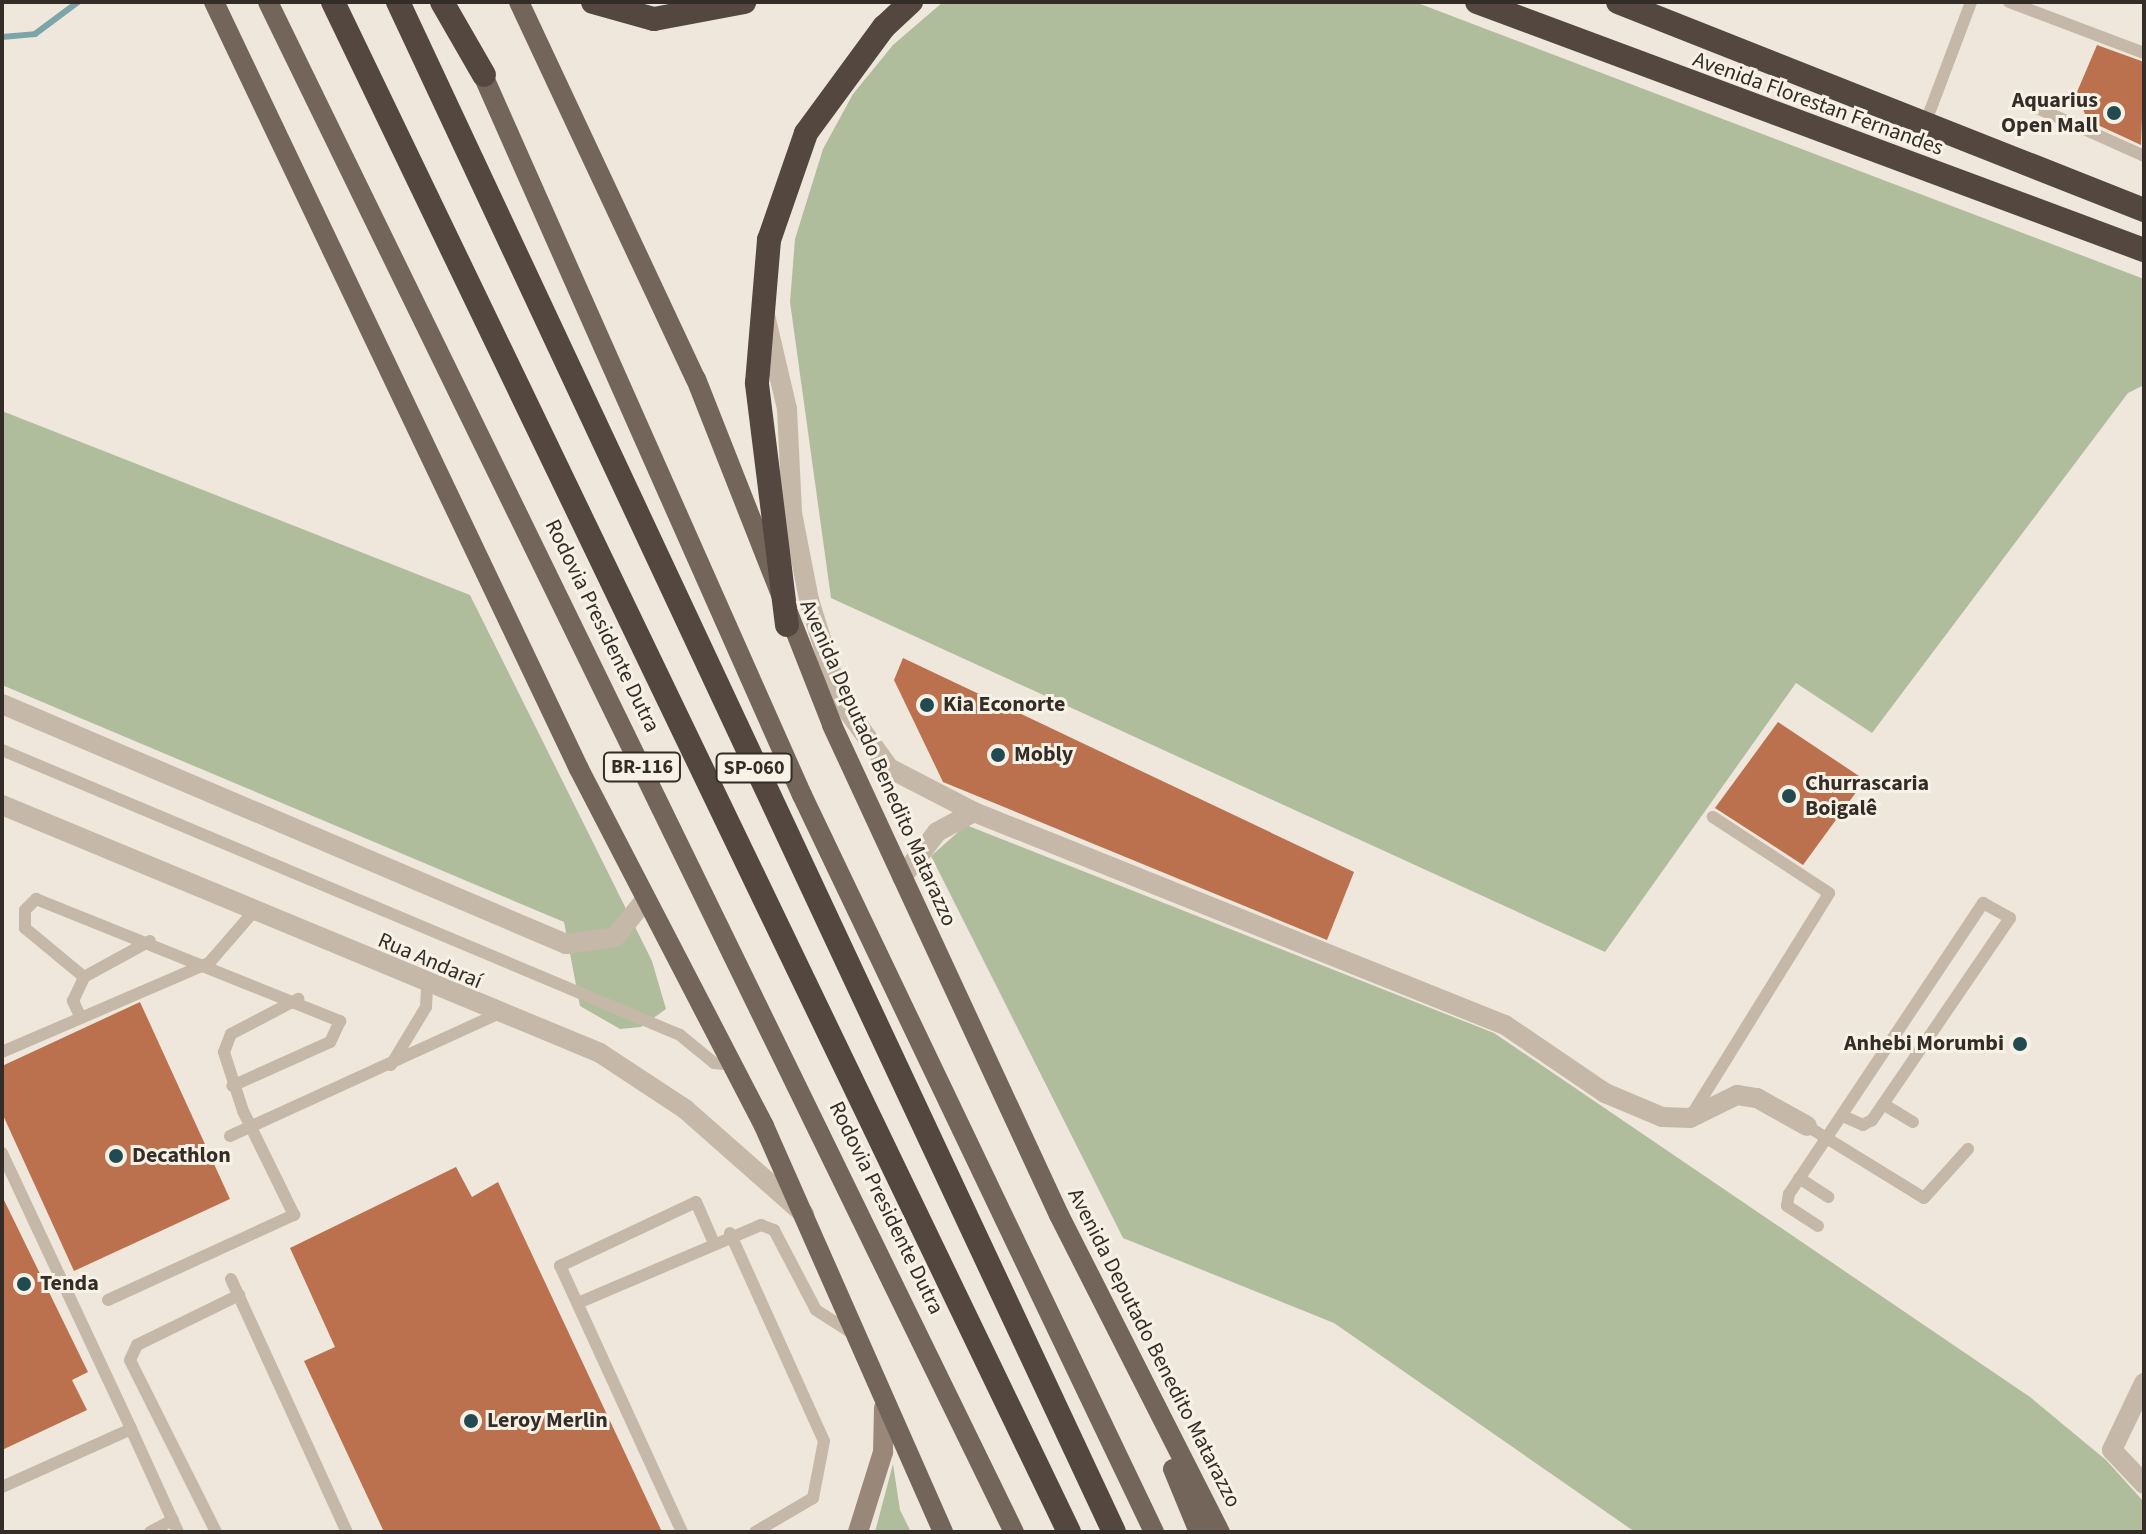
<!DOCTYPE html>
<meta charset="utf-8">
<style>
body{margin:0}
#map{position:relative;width:2146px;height:1534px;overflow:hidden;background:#efe7db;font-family:"Source Sans 3",sans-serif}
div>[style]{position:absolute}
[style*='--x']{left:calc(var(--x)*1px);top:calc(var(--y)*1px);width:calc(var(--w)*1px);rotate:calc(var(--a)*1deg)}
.green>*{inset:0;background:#afbd9c}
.stream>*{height:6px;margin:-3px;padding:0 3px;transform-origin:3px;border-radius:3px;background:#7ca4a9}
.building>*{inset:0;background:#bb714d}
.lane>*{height:12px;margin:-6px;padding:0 6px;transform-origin:6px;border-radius:6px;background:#c6b8a8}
.street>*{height:20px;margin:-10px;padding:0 10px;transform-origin:10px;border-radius:10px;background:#c6b8a8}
.secondary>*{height:20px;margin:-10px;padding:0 10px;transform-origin:10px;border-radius:10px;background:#998879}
.primary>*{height:20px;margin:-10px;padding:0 10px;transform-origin:10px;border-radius:10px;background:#74655a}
.highway>*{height:24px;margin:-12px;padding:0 12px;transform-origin:12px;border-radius:12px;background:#53473f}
.dots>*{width:22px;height:22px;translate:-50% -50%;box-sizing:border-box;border:4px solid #f7f1e6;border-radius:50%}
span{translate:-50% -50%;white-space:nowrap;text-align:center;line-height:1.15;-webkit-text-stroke:6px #f7f1e6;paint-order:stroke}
.shield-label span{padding:2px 6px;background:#f7f1e6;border:2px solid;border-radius:6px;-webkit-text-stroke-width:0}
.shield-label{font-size:20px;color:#332c27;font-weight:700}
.poi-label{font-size:22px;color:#332c27;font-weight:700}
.right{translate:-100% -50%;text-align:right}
.left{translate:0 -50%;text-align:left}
.street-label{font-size:22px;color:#332c27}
.frame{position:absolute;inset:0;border:4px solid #332c27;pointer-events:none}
</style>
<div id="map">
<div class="green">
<div style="clip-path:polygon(943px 2px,1415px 2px,2144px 279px,2144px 385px,2128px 393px,1872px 733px,1796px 683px,1605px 952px,831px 598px,790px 302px,795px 239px,823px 149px,853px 94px,893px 45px)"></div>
<div style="clip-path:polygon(2px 411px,470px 595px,652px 961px,666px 1009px,641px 1027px,620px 1029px,580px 1006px,564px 922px,2px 685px)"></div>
<div style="clip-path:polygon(966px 825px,1494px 1033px,2030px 1397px,2106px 1460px,2144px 1502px,2144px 1532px,1635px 1532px,1334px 1323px,1123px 1238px,931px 856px)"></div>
<div style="clip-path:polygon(893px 1464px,900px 1510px,911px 1532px,875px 1532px)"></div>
</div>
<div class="stream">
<div style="--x:2;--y:37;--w:33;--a:-5"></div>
<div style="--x:35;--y:34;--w:54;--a:-36.7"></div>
</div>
<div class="building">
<div style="clip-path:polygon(2097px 45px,2144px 62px,2141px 145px,2087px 120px,2077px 92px)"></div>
<div style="clip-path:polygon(903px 658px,1354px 872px,1327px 940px,943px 782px,894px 680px)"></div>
<div style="clip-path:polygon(1778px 722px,1865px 780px,1803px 865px,1715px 808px)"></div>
<div style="clip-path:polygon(140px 1002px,230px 1199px,74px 1271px,2px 1113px,2px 1066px)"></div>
<div style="clip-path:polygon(456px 1167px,472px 1197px,498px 1182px,662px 1532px,384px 1532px,304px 1361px,335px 1347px,290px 1248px)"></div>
<div style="clip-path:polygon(2px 1196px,88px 1372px,72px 1380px,87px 1410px,2px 1450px)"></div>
</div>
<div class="lane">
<div style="--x:2009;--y:2;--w:144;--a:20.7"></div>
<div style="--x:2033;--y:106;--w:122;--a:24.2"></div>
<div style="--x:1925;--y:124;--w:130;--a:-69.3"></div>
<div style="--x:2;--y:750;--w:735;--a:22.8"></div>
<div style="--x:680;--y:1035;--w:44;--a:39.5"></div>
<div style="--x:714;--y:1063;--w:18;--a:6"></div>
<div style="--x:84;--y:977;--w:77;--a:-140.3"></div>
<div style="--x:25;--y:928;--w:18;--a:-90"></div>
<div style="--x:25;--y:910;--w:16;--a:-45"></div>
<div style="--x:36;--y:899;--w:328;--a:21.9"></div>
<div style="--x:340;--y:1021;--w:23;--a:115"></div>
<div style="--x:330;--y:1042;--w:107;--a:155.8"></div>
<div style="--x:80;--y:1016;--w:17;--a:-115"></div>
<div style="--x:73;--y:1001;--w:26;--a:-65"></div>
<div style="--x:84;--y:977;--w:75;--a:-28.6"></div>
<div style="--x:2;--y:1052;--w:225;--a:-23.3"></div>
<div style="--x:209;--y:963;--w:69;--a:-49.1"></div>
<div style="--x:391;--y:1065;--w:68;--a:-58.9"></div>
<div style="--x:426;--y:1007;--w:21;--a:-87"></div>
<div style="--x:1883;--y:1104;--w:35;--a:31"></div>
<div style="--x:1691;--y:1116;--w:262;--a:-58.2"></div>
<div style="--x:1829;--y:893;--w:139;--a:-146.8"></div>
<div style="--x:1807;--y:1126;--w:137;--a:31.6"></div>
<div style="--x:1924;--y:1198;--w:66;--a:-48.1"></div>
<div style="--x:230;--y:1136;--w:292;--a:-24.5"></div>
<div style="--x:2;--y:1153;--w:305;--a:64.9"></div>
<div style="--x:1799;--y:1178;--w:35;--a:33"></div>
<div style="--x:1818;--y:1226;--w:37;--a:-147"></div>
<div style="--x:1787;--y:1206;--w:12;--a:-81"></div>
<div style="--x:1789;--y:1194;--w:350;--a:-56.3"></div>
<div style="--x:1983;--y:903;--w:31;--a:29"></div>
<div style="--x:2010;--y:918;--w:245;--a:124.3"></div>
<div style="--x:1872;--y:1120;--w:10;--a:151"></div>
<div style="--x:1863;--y:1125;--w:22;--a:-156"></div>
<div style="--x:730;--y:1233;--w:228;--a:65.7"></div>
<div style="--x:824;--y:1441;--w:58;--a:100.9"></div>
<div style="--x:813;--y:1498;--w:67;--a:149.6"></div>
<div style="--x:231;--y:1279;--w:278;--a:65.4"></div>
<div style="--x:108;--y:1300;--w:205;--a:-24.6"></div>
<div style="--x:294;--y:1215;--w:116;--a:-116.1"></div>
<div style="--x:243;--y:1111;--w:62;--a:-107.9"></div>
<div style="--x:224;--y:1052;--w:19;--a:-69"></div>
<div style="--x:231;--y:1034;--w:76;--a:-27.6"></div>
<div style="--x:578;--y:1303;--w:199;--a:-23.1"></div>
<div style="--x:761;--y:1225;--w:14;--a:21"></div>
<div style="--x:774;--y:1230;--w:90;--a:62.3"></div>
<div style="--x:816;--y:1310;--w:43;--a:32.6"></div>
<div style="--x:2;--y:1487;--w:141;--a:-24.2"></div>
<div style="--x:131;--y:1429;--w:113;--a:65.5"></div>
<div style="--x:150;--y:1532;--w:26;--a:-28"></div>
<div style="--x:216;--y:1532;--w:192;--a:-116.6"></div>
<div style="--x:130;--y:1360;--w:17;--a:-65"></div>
<div style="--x:137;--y:1345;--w:114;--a:-26.1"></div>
<div style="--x:682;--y:1532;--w:293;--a:-114.6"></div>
<div style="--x:560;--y:1266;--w:150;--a:-25.2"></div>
<div style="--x:696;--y:1202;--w:43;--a:66.4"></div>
</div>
<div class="street">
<div style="--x:765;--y:315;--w:97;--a:76.8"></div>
<div style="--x:787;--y:409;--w:104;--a:87.2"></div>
<div style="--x:792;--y:513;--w:89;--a:78.9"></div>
<div style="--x:809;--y:600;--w:105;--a:72.8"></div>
<div style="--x:840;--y:700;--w:84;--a:54.2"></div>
<div style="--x:889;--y:768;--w:96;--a:27.4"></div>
<div style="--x:974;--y:812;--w:572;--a:21.86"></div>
<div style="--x:1505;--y:1025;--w:121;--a:34.2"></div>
<div style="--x:1605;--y:1093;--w:62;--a:22.8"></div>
<div style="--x:1662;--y:1117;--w:28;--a:2"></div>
<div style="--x:1690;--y:1118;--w:52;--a:-26.1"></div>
<div style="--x:1737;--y:1095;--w:20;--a:9"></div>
<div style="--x:1757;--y:1098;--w:57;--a:29.2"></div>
<div style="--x:2;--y:704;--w:613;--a:23.05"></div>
<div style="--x:566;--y:944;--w:49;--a:-8.1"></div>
<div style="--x:615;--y:937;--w:48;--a:-51"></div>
<div style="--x:2;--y:805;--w:647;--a:22.52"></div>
<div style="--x:600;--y:1053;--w:102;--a:33.4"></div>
<div style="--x:685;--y:1109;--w:159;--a:41.4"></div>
<div style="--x:902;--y:877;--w:57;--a:-52.1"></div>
<div style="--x:937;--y:832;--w:42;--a:-28.4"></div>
<div style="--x:2144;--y:1383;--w:74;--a:115.5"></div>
<div style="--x:2112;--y:1450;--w:47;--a:46.7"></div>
</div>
<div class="secondary">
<div style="--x:858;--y:1532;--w:84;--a:-72.6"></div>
<div style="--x:883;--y:1452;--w:44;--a:-88.7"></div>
</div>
<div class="primary">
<div style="--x:214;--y:2;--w:849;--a:64.55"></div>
<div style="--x:579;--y:769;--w:402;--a:62.6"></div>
<div style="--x:764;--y:1126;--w:444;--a:66.2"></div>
<div style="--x:268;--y:2;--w:1702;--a:64.01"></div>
<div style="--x:519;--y:2;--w:416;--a:64.9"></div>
<div style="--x:696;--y:379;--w:372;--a:68.5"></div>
<div style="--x:832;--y:725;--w:540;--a:65.14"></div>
<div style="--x:1059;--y:1215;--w:356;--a:63.1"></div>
<div style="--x:478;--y:64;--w:800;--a:66.1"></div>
<div style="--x:802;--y:795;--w:817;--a:64.47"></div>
<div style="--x:1173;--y:1469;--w:68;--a:67.6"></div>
</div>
<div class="highway">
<div style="--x:333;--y:2;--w:1698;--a:64.31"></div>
<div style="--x:398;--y:2;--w:1689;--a:64.92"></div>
<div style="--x:442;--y:2;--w:84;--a:60.1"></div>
<div style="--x:593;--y:2;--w:63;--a:15.6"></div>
<div style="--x:654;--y:19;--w:92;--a:-10.7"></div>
<div style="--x:1477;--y:2;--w:712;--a:20.4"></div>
<div style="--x:1618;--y:2;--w:566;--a:21.58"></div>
<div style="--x:787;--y:625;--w:244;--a:-97.1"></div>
<div style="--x:757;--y:383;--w:144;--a:-85.2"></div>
<div style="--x:769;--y:240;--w:113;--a:-70.9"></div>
<div style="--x:806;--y:133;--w:132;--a:-53.7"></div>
<div style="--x:884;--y:27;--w:37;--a:-43"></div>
</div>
<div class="dots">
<div style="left:2114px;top:113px;background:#214a51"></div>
<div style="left:927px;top:705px;background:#214a51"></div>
<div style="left:998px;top:755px;background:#214a51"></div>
<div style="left:1789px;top:796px;background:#214a51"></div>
<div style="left:2020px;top:1044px;background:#214a51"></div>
<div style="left:116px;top:1156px;background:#214a51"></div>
<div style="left:24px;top:1284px;background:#214a51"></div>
<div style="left:471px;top:1421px;background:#214a51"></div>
</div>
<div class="shield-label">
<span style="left:642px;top:767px">BR-116</span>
<span style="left:754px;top:768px">SP-060</span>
</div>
<div class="poi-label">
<span class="right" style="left:2098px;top:113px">Aquarius<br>Open Mall</span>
<span class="left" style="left:943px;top:705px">Kia Econorte</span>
<span class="left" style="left:1014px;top:755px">Mobly</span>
<span class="left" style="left:1805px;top:796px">Churrascaria<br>Boigalê</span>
<span class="right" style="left:2004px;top:1044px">Anhebi Morumbi</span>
<span class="left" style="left:132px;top:1156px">Decathlon</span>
<span class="left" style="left:40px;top:1284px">Tenda</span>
<span class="left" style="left:487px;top:1421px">Leroy Merlin</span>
</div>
<div class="street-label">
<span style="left:1818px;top:104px;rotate:20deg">Avenida Florestan Fernandes</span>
<span style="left:602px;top:626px;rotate:64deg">Rodovia Presidente Dutra</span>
<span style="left:878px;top:763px;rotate:66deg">Avenida Deputado Benedito Matarazzo</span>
<span style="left:430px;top:961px;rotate:23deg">Rua Andaraí</span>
<span style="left:886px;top:1208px;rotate:64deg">Rodovia Presidente Dutra</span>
<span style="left:1154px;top:1348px;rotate:63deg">Avenida Deputado Benedito Matarazzo</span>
</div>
<div class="frame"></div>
</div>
